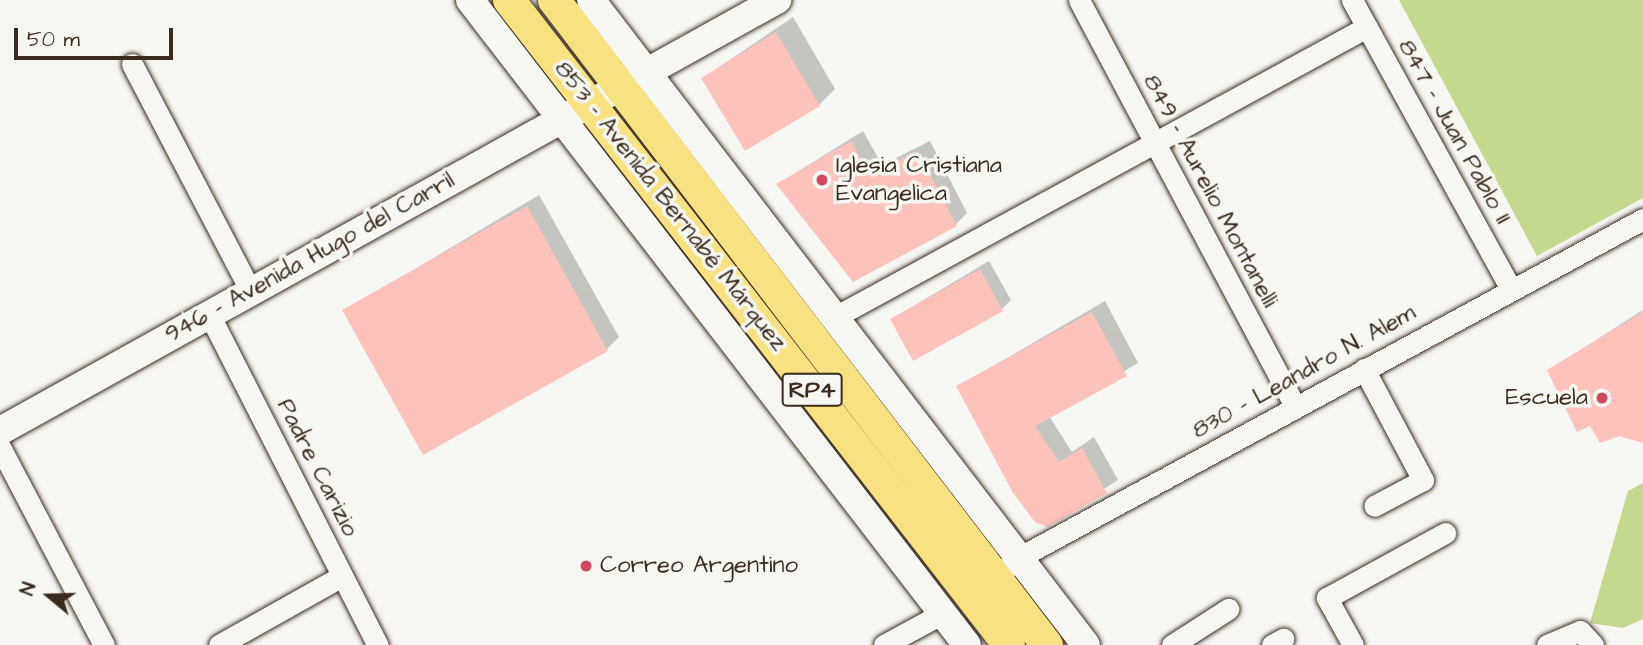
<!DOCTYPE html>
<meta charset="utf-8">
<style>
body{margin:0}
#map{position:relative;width:1643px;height:645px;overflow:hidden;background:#f6f6f2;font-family:"Architects Daughter",sans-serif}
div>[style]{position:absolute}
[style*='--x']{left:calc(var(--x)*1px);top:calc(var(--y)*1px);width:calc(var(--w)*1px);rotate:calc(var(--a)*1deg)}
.green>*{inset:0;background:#c4d98e}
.shadow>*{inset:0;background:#0003}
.building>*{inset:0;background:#fdc2b9}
.roads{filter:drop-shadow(0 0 2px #3b2a1e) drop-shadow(0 0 2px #3b2a1e)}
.street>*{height:21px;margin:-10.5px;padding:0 10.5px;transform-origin:10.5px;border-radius:10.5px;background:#f6f6f2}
.secondary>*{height:28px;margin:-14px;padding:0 14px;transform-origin:14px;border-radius:14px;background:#f6f6f2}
.primary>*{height:32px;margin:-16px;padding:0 16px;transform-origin:16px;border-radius:16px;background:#f8e181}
.dots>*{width:19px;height:19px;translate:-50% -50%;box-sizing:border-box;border:4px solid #f6f6f2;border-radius:50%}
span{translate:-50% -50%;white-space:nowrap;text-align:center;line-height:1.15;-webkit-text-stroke:7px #f6f6f2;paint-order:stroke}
.shield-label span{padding:2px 5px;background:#f6f6f2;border:2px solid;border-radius:5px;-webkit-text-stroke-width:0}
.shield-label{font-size:23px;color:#3b2a1e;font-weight:700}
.street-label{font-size:24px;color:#3b2a1e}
.poi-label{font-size:24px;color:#3b2a1e}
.left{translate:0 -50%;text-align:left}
.right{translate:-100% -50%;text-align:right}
.north{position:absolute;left:14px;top:561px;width:70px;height:70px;-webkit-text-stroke:5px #f6f6f2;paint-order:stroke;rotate:289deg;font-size:19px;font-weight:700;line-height:28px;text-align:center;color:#3b2a1e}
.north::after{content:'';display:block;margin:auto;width:24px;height:32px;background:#3b2a1e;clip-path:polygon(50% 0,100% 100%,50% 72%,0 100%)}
.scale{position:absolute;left:14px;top:28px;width:159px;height:32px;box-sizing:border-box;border:4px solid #3b2a1e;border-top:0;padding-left:9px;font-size:21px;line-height:24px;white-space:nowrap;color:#3b2a1e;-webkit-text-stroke:5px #f6f6f2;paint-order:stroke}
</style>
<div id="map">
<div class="green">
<div style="clip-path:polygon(1399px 0,1643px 0,1643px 198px,1537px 256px)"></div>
<div style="clip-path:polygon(1643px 483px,1643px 619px,1623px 628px,1590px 623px,1628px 491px)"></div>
</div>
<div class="shadow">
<div style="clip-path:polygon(793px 17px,835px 89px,819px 105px,703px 78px)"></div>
<div style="clip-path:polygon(863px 131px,882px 165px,930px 141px,967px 213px,956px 224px,778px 184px)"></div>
<div style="clip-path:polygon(539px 195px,619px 337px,607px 349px,345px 311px)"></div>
<div style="clip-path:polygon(989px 261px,1011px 300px,1002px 309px,892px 319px)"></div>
<div style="clip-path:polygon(1105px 301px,1138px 363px,1049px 416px,1072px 452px,1094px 437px,1118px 480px,1047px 525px,959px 386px)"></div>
<div style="clip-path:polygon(1643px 310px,1643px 441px,1590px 424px,1549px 370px)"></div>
</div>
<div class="building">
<div style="clip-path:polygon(776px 32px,820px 106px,745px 151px,701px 78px)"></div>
<div style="clip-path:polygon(851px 141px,870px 175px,918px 151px,957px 226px,853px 282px,776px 184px)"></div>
<div style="clip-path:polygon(527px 206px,608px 351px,423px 455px,342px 310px)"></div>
<div style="clip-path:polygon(980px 269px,1003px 311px,913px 361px,890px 319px)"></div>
<div style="clip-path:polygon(1092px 312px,1127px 376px,1035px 426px,1059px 462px,1082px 448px,1107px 493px,1047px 527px,1035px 522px,1013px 493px,956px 386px)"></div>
<div style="clip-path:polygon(1643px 312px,1643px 443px,1619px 436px,1600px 443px,1590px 426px,1577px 432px,1547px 370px)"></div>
</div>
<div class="roads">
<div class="street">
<div style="--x:1079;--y:0;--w:460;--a:62"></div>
<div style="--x:1352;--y:0;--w:330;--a:61.2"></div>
<div style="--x:132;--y:64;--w:255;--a:62.4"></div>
<div style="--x:209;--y:314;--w:372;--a:63"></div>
<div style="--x:833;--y:318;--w:608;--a:-28.59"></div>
<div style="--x:1364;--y:369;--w:126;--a:62"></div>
<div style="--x:1423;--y:480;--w:55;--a:152"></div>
<div style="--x:0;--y:447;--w:224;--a:62.3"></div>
<div style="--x:995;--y:577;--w:32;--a:-39"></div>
<div style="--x:1020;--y:557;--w:709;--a:-28.48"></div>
<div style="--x:219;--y:645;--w:141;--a:-29.3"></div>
<div style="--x:884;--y:645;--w:67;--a:-28.5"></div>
<div style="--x:1172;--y:645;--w:67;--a:-32.7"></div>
<div style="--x:1272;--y:645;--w:13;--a:-29"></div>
<div style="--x:1353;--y:645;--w:54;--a:-119"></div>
<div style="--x:1327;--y:598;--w:135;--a:-28.8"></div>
<div style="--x:1547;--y:645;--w:36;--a:-23"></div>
<div style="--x:1580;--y:631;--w:19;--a:47"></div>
</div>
<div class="secondary">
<div style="--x:470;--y:0;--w:814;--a:52.38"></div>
<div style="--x:591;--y:0;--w:813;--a:52.5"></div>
<div style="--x:0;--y:431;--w:889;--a:-29.02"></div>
</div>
<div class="primary">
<div style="--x:509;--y:0;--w:816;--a:52.22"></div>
<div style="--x:554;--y:0;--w:812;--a:52.61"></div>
</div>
</div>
<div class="dots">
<div style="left:822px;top:180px;background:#d1495b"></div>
<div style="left:1602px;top:398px;background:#d1495b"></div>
<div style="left:586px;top:566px;background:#d1495b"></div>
</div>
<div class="shield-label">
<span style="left:812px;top:390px">RP4</span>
</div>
<div class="street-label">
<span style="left:1454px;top:132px;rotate:61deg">847 - Juan Pablo II</span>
<span style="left:1210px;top:191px;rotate:62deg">849 - Aurelio Montanelli</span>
<span style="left:670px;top:206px;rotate:52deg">853 - Avenida Bernabé Márquez</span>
<span style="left:310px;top:258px;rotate:-29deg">946 - Avenida Hugo del Carril</span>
<span style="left:1304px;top:372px;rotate:-29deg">830 - Leandro N. Alem</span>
<span style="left:317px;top:468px;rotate:63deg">Padre Carizio</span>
</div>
<div class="poi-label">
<span class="left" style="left:836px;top:180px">Iglesia Cristiana<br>Evangelica</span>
<span class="right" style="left:1588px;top:398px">Escuela</span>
<span class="left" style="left:600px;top:566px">Correo Argentino</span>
</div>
<div class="north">N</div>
<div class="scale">50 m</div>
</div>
